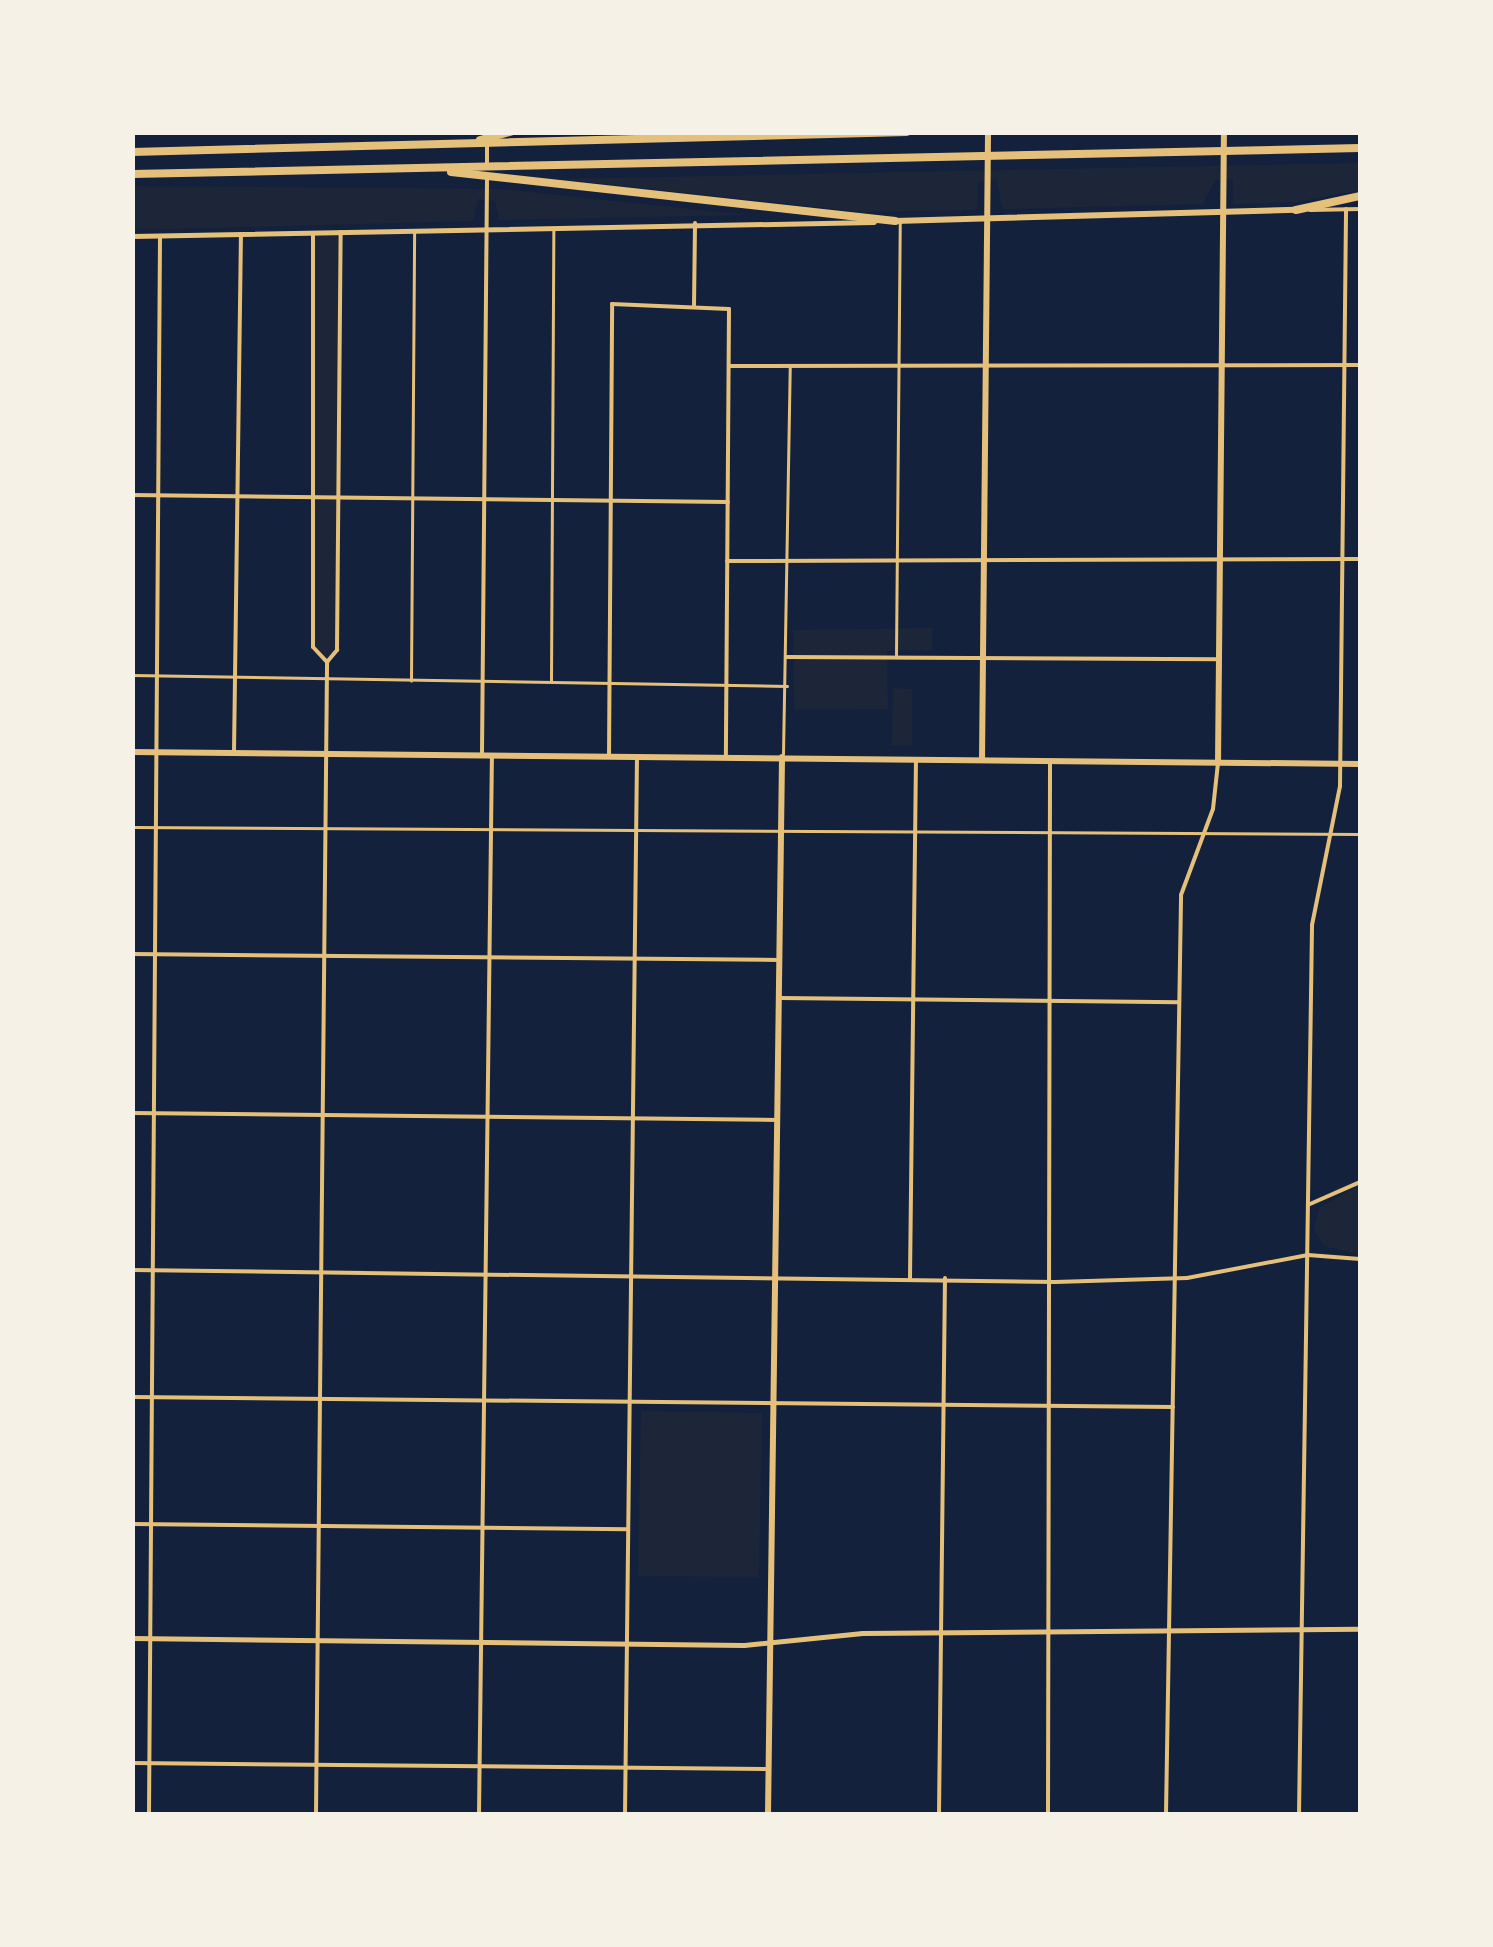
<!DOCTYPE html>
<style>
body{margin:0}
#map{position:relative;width:1493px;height:1947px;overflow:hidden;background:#14213d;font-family:Manrope,sans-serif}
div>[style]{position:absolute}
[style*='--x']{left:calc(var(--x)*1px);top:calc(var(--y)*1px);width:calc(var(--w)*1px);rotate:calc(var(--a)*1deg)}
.green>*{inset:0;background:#1d2539}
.service>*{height:2.5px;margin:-1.25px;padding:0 1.25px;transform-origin:1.25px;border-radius:1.25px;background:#e5c07b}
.minor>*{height:4px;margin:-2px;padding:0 2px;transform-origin:2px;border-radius:2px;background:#e5c07b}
.tertiary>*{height:5px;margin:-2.5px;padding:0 2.5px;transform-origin:2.5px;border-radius:2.5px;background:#e5c07b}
.secondary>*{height:6px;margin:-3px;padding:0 3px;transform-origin:3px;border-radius:3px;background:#e5c07b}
.primary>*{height:6px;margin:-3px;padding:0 3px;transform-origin:3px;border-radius:3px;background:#e5c07b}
.motorway>*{height:8px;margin:-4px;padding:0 4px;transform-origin:4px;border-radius:4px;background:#e5c07b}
span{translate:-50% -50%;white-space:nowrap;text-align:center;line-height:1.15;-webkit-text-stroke:8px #f6f1e7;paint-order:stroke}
.frame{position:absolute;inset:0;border:135px solid #f6f1e7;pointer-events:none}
</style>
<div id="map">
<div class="green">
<div style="clip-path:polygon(1360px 163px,1360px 190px,1296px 202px,1233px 204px,1233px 179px,1215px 180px,1203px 204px,1003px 209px,996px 179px,978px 182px,977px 210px,863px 212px,558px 179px)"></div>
<div style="clip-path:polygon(132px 186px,501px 189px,748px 215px,499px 220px,495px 201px,478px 199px,473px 221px,133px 230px)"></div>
<div style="clip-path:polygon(315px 235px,340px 235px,336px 651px,326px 661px,313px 646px)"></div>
<div style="clip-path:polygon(932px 628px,932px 650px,887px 651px,888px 709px,794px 710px,793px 630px)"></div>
<div style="clip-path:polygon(893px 688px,912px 689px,912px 746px,892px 745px)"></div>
<div style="clip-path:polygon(1360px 1185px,1360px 1255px,1324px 1246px,1314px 1230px,1319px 1208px)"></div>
<div style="clip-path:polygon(641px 1411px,762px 1413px,759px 1577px,638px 1576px)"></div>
</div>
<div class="service">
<div style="--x:896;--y:655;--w:432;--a:-89.5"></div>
<div style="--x:132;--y:675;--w:655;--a:0.96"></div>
<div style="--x:411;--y:681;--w:447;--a:-89.6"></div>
<div style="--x:551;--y:682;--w:452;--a:-89.7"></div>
<div style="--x:783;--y:754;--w:387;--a:-89"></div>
<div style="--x:132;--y:827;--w:1228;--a:0.33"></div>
</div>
<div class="minor">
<div style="--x:487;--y:168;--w:36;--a:-90"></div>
<div style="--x:1310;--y:210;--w:50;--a:-1.1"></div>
<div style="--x:313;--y:233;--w:414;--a:90"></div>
<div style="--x:313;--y:647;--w:21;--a:47"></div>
<div style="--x:694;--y:307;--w:84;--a:-89.3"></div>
<div style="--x:729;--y:366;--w:631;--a:-0.09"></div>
<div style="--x:132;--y:495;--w:596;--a:0.67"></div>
<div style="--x:727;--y:561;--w:633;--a:-0.18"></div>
<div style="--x:787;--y:657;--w:431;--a:0.3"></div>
<div style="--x:234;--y:752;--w:518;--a:-89.23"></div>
<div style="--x:482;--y:753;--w:576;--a:-89.5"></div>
<div style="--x:609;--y:756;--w:452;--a:-89.6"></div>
<div style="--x:612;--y:304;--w:117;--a:2.4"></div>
<div style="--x:729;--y:309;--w:448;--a:90.4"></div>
<div style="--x:132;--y:954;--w:648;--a:0.53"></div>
<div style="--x:780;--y:998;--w:399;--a:0.6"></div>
<div style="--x:132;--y:1113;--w:646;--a:0.62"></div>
<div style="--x:1310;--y:1204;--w:55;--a:-23.7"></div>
<div style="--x:132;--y:1270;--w:923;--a:0.74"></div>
<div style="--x:1055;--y:1282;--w:132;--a:-1.7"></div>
<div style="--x:1187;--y:1278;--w:123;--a:-10.8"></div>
<div style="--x:1308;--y:1255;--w:52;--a:4.4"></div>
<div style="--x:910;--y:1278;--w:519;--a:-89.34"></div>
<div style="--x:132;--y:1397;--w:1041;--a:0.55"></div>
<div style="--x:132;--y:1524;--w:496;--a:0.6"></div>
<div style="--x:132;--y:1763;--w:637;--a:0.54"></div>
<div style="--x:149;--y:1814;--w:1578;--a:-89.6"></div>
<div style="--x:316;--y:1814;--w:1152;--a:-89.45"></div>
<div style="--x:327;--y:662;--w:16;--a:-50"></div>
<div style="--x:337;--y:650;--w:418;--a:-89.5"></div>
<div style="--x:479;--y:1814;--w:1059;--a:-89.3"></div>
<div style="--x:625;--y:1814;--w:1058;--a:-89.35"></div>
<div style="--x:939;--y:1814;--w:536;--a:-89.36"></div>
<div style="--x:1048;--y:1814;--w:1053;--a:-89.89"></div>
<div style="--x:1166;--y:1814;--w:919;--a:-89.06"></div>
<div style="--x:1181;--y:895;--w:92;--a:-69.6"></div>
<div style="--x:1213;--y:809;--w:46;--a:-83.8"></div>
<div style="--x:1299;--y:1814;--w:889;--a:-89.16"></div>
<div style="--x:1312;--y:925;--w:142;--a:-78.6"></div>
<div style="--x:1340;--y:786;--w:577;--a:-89.4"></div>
</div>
<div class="tertiary">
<div style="--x:132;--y:236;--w:742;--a:-1.08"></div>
<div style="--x:132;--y:1638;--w:612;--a:0.66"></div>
<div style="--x:744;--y:1645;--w:119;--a:-5.8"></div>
<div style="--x:862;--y:1633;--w:498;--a:-0.5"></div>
</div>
<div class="secondary">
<div style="--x:895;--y:221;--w:401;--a:-1.6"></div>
<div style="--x:982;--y:760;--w:628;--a:-89.45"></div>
<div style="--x:1218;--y:763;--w:631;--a:-89.46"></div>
<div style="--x:768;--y:1814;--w:1057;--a:-89.24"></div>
</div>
<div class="primary">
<div style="--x:132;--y:752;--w:1228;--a:0.56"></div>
</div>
<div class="motorway">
<div style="--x:480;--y:140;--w:31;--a:-15"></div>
<div style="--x:132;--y:152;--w:775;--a:-1.48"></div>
<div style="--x:451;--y:172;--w:447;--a:6.3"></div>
<div style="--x:132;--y:174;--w:1228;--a:-1.21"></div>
<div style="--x:1296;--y:210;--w:66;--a:-12.3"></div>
</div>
<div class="frame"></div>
</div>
